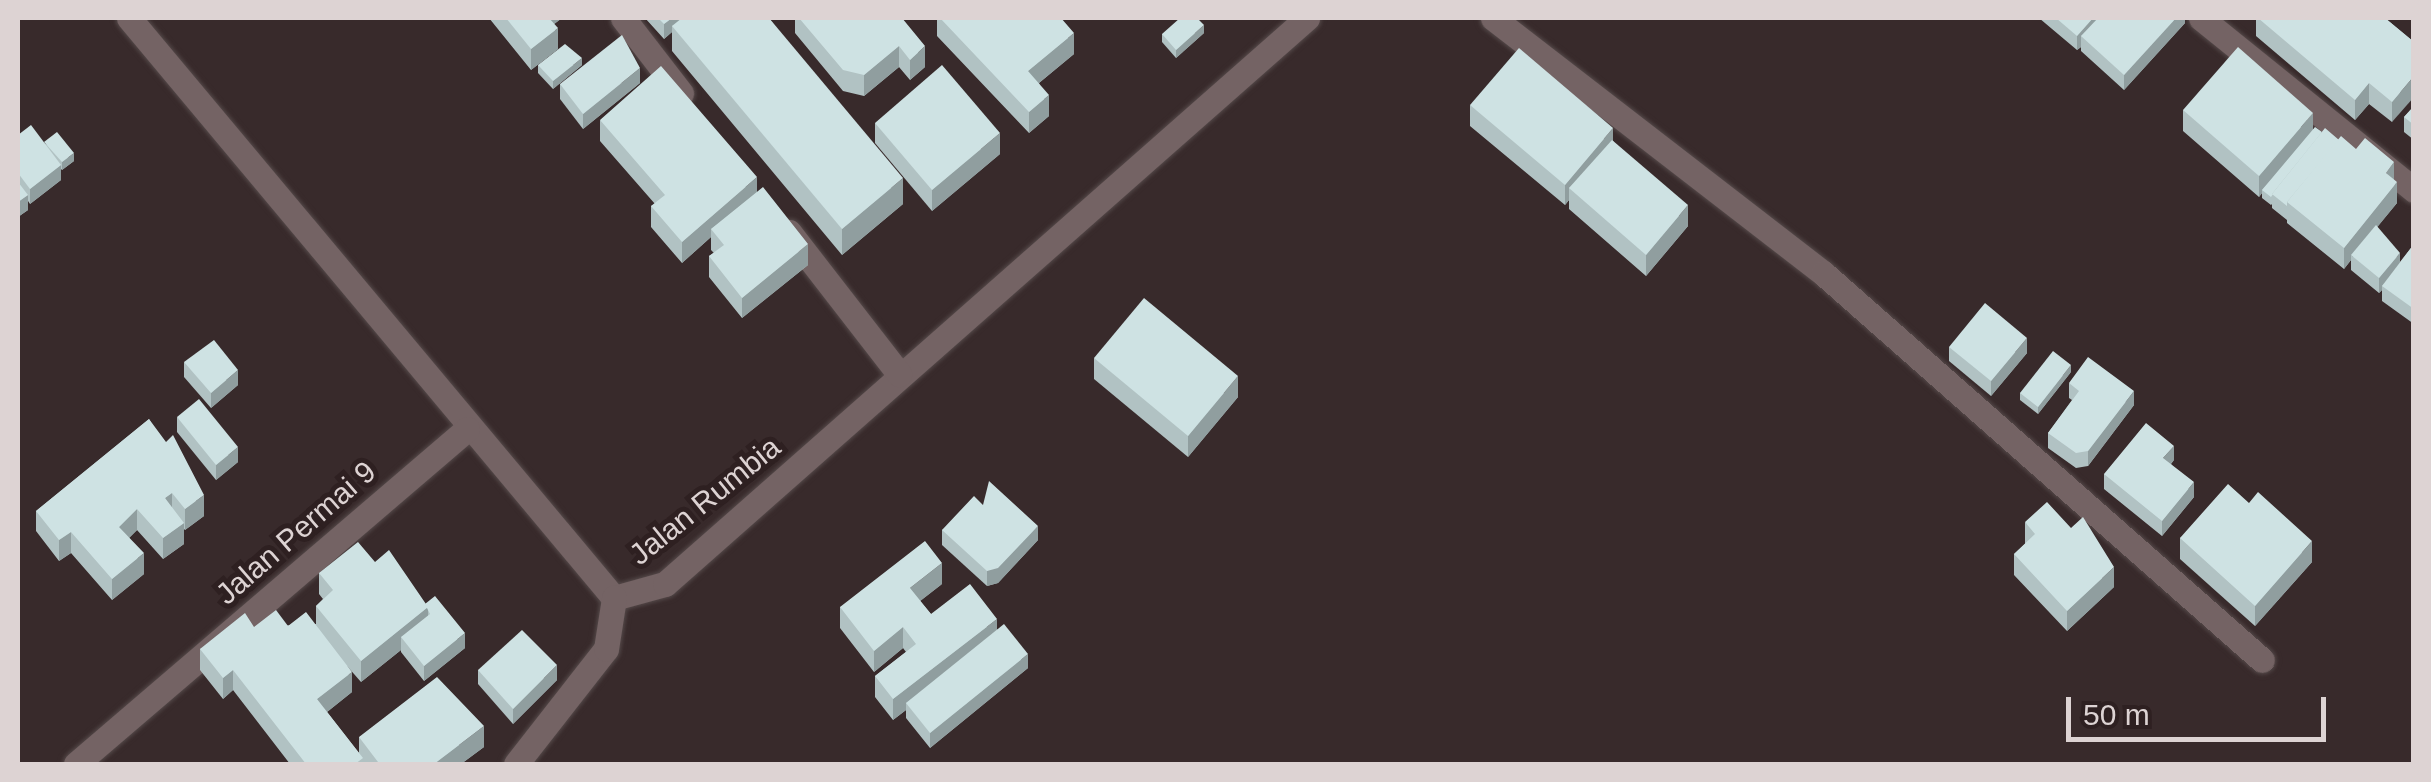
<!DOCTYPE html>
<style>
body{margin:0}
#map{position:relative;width:2431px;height:782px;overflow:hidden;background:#382a2b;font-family:Helvetica,sans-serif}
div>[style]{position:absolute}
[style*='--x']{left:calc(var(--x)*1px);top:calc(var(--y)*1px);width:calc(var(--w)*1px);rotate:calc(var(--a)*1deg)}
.roads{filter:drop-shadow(0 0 2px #544949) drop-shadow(0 0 2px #544949)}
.minor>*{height:25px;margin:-12.5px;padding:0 12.5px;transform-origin:12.5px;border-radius:12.5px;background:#746364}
.wall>*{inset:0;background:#b1c2c3}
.shaded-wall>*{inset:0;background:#909e9f}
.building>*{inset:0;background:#cee2e3}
span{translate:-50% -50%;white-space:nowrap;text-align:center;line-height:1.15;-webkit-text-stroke:10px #2e2021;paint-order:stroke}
.street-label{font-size:30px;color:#ddd3d3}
.frame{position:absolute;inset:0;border:20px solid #ddd3d3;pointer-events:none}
.scale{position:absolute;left:2066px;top:697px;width:260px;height:45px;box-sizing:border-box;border:5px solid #ddd3d3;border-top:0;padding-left:12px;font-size:30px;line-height:35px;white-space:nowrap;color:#ddd3d3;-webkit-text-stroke:8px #2e2021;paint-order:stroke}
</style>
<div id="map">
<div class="roads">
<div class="minor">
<div style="--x:129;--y:18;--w:756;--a:50.1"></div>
<div style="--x:614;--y:598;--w:53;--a:-15.4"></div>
<div style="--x:665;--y:584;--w:856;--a:-41.4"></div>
<div style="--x:623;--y:18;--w:95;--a:52.3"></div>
<div style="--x:1493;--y:18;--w:417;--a:37.7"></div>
<div style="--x:1823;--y:273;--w:585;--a:41.4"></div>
<div style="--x:2201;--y:18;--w:274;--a:38.9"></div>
<div style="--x:789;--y:232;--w:180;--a:52.2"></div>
<div style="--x:76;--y:764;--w:515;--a:-40.59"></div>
<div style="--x:516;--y:764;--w:146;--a:-52"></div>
<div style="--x:606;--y:649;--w:52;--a:-81.1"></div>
</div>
</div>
<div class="wall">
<div style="clip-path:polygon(489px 18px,562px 18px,554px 24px,558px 49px,531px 70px)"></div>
<div style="clip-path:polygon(645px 18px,769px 18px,903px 204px,842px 255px,672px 51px,672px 32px,664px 39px)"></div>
<div style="clip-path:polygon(795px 18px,902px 18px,925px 67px,910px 80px,899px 67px,864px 96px,843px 91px,795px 33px)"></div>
<div style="clip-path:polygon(937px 18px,1061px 18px,1074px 54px,1039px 83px,1049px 116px,1029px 133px,937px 36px)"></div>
<div style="clip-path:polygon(2039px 18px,2185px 18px,2185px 23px,2124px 90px,2081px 51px,2081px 47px,2077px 50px)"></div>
<div style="clip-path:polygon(2256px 18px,2385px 18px,2414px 42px,2392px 122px,2369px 104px,2355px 120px,2256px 36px)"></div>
<div style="clip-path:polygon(1204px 33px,1176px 58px,1162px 42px,1162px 34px)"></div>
<div style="clip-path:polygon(538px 65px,582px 65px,553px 89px,538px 73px)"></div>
<div style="clip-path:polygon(640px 83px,583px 129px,560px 99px,560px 84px)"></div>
<div style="clip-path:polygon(1470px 105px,1613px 141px,1688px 226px,1646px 276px,1569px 209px,1569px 200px,1565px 205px,1470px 126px)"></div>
<div style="clip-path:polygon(2414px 106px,2414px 140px,2404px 132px,2404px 117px)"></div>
<div style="clip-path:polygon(2183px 110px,2313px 129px,2339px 140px,2394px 180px,2397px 203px,2377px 227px,2400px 262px,2414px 244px,2414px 324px,2382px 301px,2382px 290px,2379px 293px,2351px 270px,2351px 260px,2344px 269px,2287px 223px,2287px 220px,2272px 208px,2272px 204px,2271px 205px,2262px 198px,2262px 193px,2259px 197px,2183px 131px)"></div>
<div style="clip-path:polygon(600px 120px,757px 192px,808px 265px,742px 318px,709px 277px,709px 256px,714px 253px,711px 250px,711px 237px,682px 263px,651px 227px,651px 206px,655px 204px,600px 141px)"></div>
<div style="clip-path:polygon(875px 123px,1000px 154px,932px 211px,875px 143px)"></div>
<div style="clip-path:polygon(18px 135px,44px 143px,74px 161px,62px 170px,61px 169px,61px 180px,30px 204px,28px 201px,28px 210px,18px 217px)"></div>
<div style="clip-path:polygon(1949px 347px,2027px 353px,1991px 396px,1949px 361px)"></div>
<div style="clip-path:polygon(1094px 358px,1238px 397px,1188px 457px,1094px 379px)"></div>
<div style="clip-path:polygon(184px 362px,238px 385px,211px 408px,184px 377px)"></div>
<div style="clip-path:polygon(2071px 372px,2038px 414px,2020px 400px,2020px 393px)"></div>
<div style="clip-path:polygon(2069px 383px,2134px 405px,2088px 466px,2076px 468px,2048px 448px,2048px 433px,2072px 400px,2069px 398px)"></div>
<div style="clip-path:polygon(177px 417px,238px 462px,216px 480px,177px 432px)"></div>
<div style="clip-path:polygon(149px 419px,204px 516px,185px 530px,184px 529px,184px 544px,163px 559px,137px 530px,129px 538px,144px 574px,112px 600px,71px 553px,59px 561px,36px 531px,36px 511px)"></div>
<div style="clip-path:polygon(2174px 460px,2171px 464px,2194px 497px,2162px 536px,2104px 489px,2104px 474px)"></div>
<div style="clip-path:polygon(2249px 503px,2312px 562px,2255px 626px,2180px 559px,2180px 538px)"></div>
<div style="clip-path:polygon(983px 505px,1038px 540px,998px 583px,987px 586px,942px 545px,942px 530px)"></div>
<div style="clip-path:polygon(2025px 522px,2114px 587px,2067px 631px,2014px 575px,2014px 554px,2025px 544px)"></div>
<div style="clip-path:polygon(375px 562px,425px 604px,465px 648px,424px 681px,401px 652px,401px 650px,361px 682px,347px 666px,352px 692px,327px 712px,359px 753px,359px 737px,484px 747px,461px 764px,290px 764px,233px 690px,223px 699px,200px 670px,200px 649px,254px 627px,316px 624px,316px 606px,323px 599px,319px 594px,319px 573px)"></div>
<div style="clip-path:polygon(942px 584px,920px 601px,931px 614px,997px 629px,1028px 668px,930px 748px,906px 718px,906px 710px,893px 720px,875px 697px,875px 676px,906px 652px,903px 648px,874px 672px,840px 628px,840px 607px)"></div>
<div style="clip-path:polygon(478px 670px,557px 680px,513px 724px,478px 684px)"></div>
</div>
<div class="shaded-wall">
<div style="clip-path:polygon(544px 18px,562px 18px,544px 32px)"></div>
<div style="clip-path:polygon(672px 18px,689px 18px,672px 26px,672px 32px,664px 39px,664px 24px)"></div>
<div style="clip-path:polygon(2093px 18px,2106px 18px,2081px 36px,2081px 47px,2077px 50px,2077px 36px)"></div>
<div style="clip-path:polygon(2176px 18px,2185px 18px,2185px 23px,2124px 90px,2124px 75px)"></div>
<div style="clip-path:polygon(1204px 25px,1204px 33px,1176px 58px,1176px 50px)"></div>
<div style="clip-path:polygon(558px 28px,558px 49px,531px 70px,531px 49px)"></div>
<div style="clip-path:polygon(1074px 33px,1074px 54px,1028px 92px,1028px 71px)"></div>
<div style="clip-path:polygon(899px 46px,899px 67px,864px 96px,864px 75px)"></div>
<div style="clip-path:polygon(925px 46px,925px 67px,910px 80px,910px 60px)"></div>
<div style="clip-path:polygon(582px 58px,582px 65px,553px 89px,553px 81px)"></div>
<div style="clip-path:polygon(640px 68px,640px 83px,583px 129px,583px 114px)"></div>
<div style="clip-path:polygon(2414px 76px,2414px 97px,2392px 122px,2392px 102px)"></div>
<div style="clip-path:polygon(2369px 83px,2369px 104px,2355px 120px,2355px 100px)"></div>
<div style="clip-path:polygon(1049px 95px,1049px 116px,1029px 133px,1029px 112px)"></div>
<div style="clip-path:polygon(2313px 113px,2313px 134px,2262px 190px,2262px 193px,2259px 197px,2259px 176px)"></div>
<div style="clip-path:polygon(1613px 128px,1613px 148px,1569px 188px,1569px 200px,1565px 205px,1565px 185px)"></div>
<div style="clip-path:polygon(1000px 133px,1000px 154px,932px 211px,932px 190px)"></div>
<div style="clip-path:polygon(74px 153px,74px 161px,62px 170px,62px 162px)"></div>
<div style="clip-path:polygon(2394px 162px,2394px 183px,2386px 173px)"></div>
<div style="clip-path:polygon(61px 165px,61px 180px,30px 204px,30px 189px)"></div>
<div style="clip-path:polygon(757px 177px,757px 197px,711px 229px,711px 237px,682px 263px,682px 242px)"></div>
<div style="clip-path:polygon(903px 178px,903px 204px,842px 255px,842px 229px)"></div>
<div style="clip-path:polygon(2397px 182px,2397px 203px,2353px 257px,2351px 255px,2351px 260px,2344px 269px,2344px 248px)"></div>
<div style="clip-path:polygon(28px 195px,28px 210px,18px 217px,18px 202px)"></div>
<div style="clip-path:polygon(1688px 205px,1688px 226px,1646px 276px,1646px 255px)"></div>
<div style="clip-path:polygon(808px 244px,808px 265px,742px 318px,742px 298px)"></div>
<div style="clip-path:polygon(2400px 253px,2400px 268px,2382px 286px,2382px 290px,2379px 293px,2379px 278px)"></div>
<div style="clip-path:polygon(2027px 338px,2027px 353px,1991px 396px,1991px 381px)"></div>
<div style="clip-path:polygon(2071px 365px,2071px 372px,2038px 414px,2038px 407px)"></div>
<div style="clip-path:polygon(238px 370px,238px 385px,211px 408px,211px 393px)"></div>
<div style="clip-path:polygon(1238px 376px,1238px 397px,1188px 457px,1188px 436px)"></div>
<div style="clip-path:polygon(2134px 391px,2134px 405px,2088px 466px,2088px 451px)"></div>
<div style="clip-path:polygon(2174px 446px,2174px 460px,2163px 472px,2163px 458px)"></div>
<div style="clip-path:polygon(238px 447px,238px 462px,216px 480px,216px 465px)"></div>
<div style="clip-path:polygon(2194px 482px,2194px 497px,2162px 536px,2162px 521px)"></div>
<div style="clip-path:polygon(172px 493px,172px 514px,165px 498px)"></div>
<div style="clip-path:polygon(204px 495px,204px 516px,185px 530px,185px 509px)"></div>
<div style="clip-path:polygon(137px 509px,137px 530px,119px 548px,119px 527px)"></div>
<div style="clip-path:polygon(184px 523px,184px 544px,163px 559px,163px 538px)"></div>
<div style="clip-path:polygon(1038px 526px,1038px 540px,998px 583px,987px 586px,987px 571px)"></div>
<div style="clip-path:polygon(71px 532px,71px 553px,59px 561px,59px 540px)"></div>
<div style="clip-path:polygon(2312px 541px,2312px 562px,2255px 626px,2255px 606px)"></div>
<div style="clip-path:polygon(144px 553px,144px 574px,112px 600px,112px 579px)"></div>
<div style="clip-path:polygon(942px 563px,942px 584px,910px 609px,910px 588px)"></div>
<div style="clip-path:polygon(2114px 567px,2114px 587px,2067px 631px,2067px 611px)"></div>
<div style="clip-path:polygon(428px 607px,428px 628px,401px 637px,401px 650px,361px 682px,361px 661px)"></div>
<div style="clip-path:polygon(997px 619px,997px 640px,906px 703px,906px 710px,893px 720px,893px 699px)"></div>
<div style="clip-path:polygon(903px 627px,903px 648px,874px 672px,874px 651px)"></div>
<div style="clip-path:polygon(465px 633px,465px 648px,424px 681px,424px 666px)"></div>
<div style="clip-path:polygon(1028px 654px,1028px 668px,930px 748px,930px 733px)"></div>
<div style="clip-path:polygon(557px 665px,557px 680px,513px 724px,513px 709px)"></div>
<div style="clip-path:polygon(233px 670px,233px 690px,223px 699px,223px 678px)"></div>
<div style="clip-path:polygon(352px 672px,352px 692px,317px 720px,317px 699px)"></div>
<div style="clip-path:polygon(484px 726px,484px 747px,461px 764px,434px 764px)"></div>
</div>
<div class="building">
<div style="clip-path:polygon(506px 18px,549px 18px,558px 28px,531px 49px)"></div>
<div style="clip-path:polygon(658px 18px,672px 18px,664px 24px)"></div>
<div style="clip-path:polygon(682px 18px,769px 18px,903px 178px,842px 229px,672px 26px)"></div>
<div style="clip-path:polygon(799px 18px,902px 18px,925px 46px,910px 60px,899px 46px,864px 75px,843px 70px)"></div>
<div style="clip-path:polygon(940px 18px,1061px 18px,1074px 33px,1028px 71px,1049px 95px,1029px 112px)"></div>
<div style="clip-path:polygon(1180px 18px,1197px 18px,1204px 25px,1176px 50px,1162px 34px)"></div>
<div style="clip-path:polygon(2056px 18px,2093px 18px,2077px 36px)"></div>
<div style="clip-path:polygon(2098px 18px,2176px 18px,2124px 75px,2081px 36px)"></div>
<div style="clip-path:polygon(2258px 18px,2385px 18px,2414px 42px,2414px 76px,2392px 102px,2369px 83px,2355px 100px)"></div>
<div style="clip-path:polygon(622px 35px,640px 68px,583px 114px,560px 84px)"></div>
<div style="clip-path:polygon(565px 44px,582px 58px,553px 81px,538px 65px)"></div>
<div style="clip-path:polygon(2238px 47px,2313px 113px,2259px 176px,2183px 110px)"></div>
<div style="clip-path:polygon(1519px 48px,1613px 128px,1565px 185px,1470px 105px)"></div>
<div style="clip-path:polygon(942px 65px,1000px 133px,932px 190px,875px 123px)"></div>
<div style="clip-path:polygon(661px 66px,757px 177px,682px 242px,651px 206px,665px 195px,600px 120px)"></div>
<div style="clip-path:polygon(2414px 106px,2414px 125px,2404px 117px)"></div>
<div style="clip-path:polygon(31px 125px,61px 165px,30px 189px,18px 173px,18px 135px)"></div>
<div style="clip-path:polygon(2315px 127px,2322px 132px,2272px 194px,2273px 194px,2271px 197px,2262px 190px)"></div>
<div style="clip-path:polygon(2325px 128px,2339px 140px,2287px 202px,2287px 206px,2272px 194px)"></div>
<div style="clip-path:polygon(57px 132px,74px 153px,62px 162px,44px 142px)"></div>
<div style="clip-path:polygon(2341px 136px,2356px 149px,2365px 138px,2394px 162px,2386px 173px,2397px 182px,2344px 248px,2287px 202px)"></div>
<div style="clip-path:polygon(1612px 140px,1688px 205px,1646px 255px,1569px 188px)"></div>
<div style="clip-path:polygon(18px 182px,28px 195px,18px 202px)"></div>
<div style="clip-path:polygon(763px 187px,808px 244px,742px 298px,709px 256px,724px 245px,711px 229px)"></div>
<div style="clip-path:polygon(2376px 225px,2400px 253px,2379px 278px,2351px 255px)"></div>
<div style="clip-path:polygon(2414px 244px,2414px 309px,2382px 286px)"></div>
<div style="clip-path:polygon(1144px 298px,1238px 376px,1188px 436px,1094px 358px)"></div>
<div style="clip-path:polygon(1985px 303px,2027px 338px,1991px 381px,1949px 347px)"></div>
<div style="clip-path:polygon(214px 340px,238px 370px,211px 393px,184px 362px)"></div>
<div style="clip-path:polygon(2053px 351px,2071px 365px,2038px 407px,2020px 393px)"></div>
<div style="clip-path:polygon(2088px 357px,2134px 391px,2088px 451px,2076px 453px,2048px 433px,2079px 391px,2069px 383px)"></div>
<div style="clip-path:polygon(199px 399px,238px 447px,216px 465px,177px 417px)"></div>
<div style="clip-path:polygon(149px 419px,166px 442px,173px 435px,204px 495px,185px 509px,172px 493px,165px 498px,184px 523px,163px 538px,137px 509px,119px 527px,144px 553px,112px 579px,71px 532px,59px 540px,36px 511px)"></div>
<div style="clip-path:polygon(2146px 423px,2174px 446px,2163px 458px,2194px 482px,2162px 521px,2104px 474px)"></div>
<div style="clip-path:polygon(989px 481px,1038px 526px,998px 568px,987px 571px,942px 530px,974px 496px,983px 505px)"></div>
<div style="clip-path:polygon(2228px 484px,2249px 503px,2258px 492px,2312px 541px,2255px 606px,2180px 538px)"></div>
<div style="clip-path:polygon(2047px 502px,2071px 528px,2083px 517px,2114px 567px,2067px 611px,2014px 554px,2035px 534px,2025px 522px)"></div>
<div style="clip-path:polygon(925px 541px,942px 563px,910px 588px,931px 614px,970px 584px,997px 619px,893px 699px,875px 676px,916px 644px,903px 627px,874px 651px,840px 607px)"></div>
<div style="clip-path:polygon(358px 542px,375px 562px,389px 550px,428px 607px,361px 661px,316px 606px,333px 590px,319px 573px)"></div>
<div style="clip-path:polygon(435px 596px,465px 633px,424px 666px,401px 637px,430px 614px,425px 604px)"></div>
<div style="clip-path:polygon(276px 610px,288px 626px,306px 612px,352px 672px,317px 699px,363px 758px,355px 764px,306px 764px,233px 670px,223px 678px,200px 649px,245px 613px,254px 627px)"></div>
<div style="clip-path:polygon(1004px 624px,1028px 654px,930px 733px,906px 703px)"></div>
<div style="clip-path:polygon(522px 630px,557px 665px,513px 709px,478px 670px)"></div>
<div style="clip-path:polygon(437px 677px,484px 726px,434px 764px,375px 764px,378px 762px,359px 737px)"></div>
</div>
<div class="street-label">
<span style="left:705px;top:501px;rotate:-39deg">Jalan Rumbia</span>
<span style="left:296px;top:533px;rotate:-41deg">Jalan Permai 9</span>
</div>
<div class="frame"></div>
<div class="scale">50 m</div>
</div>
